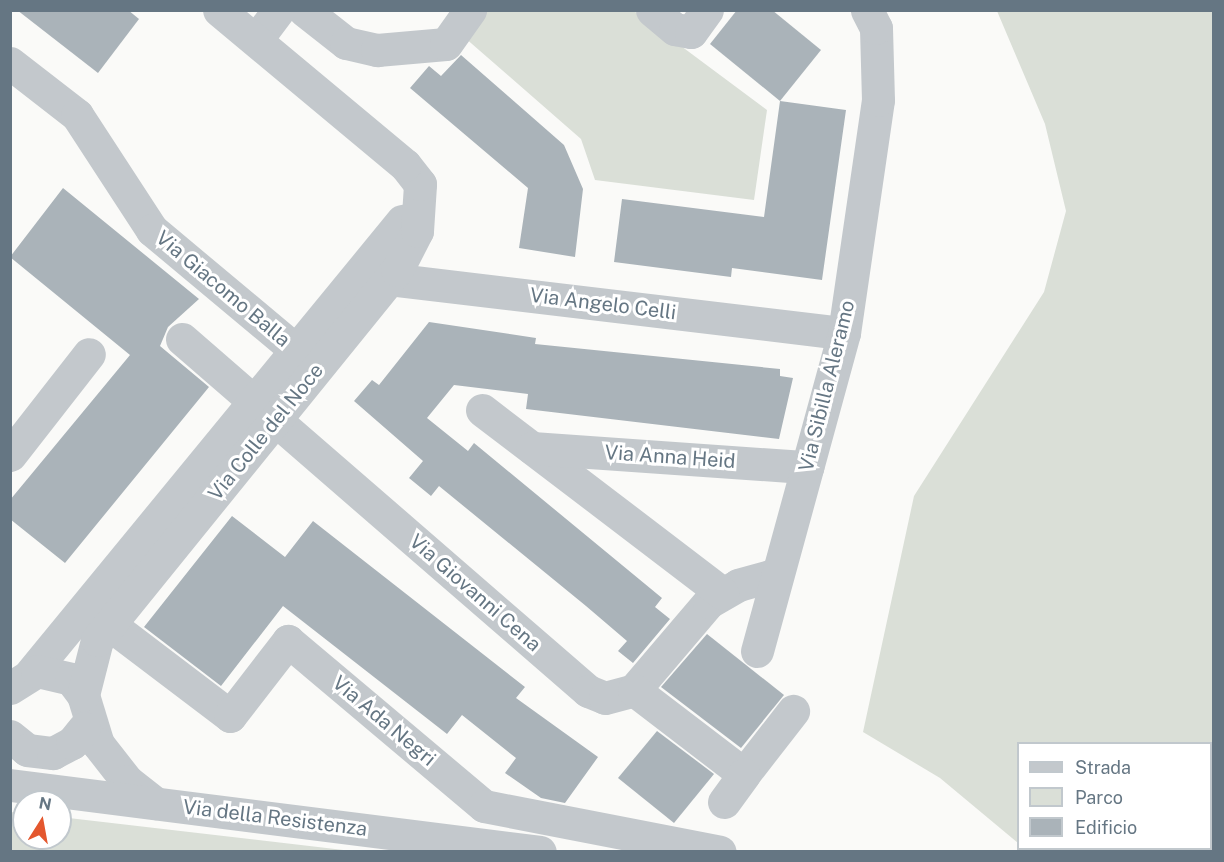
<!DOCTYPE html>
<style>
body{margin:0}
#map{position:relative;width:1224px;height:862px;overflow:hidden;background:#fafaf8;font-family:"Public Sans",sans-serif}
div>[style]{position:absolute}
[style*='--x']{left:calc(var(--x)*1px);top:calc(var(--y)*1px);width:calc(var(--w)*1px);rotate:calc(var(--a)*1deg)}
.green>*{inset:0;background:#dadfd7}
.building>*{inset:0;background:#aab3b9}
.minor>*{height:33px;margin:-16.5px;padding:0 16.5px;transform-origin:16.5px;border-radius:16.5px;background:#c3c8cc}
span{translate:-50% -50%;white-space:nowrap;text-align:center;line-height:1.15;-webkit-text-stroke:6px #fff;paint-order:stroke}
.street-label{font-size:20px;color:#657683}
.frame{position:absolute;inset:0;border:12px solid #657683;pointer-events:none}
.legend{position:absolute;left:1017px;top:742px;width:195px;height:108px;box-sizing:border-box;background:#fff;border:2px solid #c1c8cd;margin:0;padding:8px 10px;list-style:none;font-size:18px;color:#657683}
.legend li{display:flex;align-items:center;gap:12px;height:30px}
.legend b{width:30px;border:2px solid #c1c8cd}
.north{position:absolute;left:12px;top:790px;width:60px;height:60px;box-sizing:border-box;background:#fff;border:2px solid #c1c8cd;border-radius:50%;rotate:11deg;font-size:16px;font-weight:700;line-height:24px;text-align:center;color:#657683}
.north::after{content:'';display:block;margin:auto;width:21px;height:27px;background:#e4572e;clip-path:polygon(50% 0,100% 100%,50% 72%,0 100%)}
</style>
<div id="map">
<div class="green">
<div style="clip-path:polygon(485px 11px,634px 11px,767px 110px,754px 200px,595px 180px,581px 139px,464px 37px)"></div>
<div style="clip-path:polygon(997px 11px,1213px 11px,1213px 851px,1025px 849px,1210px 848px,1210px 744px,1018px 744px,1018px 843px,940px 778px,863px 732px,914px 496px,1044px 292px,1066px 211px,1045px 124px)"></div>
<div style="clip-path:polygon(10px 812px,24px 813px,24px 838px,60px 838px,60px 817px,352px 851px,11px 851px)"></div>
</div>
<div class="building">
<div style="clip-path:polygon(17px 10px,128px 10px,139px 19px,98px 73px)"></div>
<div style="clip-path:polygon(737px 10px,772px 10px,821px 50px,780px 101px,710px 44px)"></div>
<div style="clip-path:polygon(461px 55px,564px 145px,583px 189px,575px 257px,519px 248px,528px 188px,410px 88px,429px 66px,441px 76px)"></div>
<div style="clip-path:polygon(780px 101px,846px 110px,822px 280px,732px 268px,731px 277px,614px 262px,622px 199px,764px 217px)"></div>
<div style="clip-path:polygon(63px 188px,199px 299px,168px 327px,160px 346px,209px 387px,65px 563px,10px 519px,10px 500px,130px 355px,10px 257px)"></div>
<div style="clip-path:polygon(429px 322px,536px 338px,535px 344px,780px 369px,780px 376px,793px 378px,779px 439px,526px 409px,528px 394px,454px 385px,427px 418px,468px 451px,474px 443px,662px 598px,655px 607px,670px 619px,633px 663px,618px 651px,627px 641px,586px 606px,439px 486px,431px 496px,409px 478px,423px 461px,354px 401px,372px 380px,379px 385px)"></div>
<div style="clip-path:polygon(232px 516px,285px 557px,313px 521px,525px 687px,516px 698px,598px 757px,565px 803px,541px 798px,505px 773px,516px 758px,462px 715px,447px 734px,283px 606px,221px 686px,144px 627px)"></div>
<div style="clip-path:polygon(707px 634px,784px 695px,741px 748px,661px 687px)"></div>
<div style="clip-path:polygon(657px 731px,714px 774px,674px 823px,618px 778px)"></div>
</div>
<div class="minor">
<div style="--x:304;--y:10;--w:53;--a:38.2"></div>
<div style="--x:346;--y:43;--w:32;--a:13"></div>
<div style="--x:377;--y:50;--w:69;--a:-5"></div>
<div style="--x:446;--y:44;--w:42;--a:-54.8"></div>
<div style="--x:652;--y:10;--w:30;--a:40"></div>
<div style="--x:675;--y:29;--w:16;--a:11"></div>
<div style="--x:691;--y:32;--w:27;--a:-54"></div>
<div style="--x:256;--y:40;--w:38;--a:-53"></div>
<div style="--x:10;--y:63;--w:85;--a:37.8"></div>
<div style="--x:77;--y:115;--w:137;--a:56.9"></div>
<div style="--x:152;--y:230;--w:192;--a:39.9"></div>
<div style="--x:372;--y:277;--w:475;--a:6.8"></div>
<div style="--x:182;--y:339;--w:537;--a:40.93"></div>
<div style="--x:588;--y:691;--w:18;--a:22"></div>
<div style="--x:605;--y:698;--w:30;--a:-15"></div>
<div style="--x:634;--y:690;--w:116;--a:-49.6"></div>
<div style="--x:709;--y:602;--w:34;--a:-30"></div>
<div style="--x:738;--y:585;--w:41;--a:-15.8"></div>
<div style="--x:482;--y:410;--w:302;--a:37.3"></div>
<div style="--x:532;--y:448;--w:276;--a:4"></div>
<div style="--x:10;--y:455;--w:128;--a:-52"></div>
<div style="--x:109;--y:624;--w:152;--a:37.2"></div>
<div style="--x:230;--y:716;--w:95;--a:-52.3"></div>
<div style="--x:288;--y:641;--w:256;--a:40.1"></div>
<div style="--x:484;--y:806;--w:240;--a:11"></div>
<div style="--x:757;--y:651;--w:330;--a:-74.7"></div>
<div style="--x:844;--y:333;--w:235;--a:-81.7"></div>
<div style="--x:878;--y:100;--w:72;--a:-91.6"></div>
<div style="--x:876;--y:28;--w:20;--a:-117"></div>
<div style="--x:31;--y:673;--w:585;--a:-50.62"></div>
<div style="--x:10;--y:688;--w:32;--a:-32"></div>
<div style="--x:37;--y:671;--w:35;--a:13"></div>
<div style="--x:71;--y:679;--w:20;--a:53"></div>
<div style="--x:83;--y:695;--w:51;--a:73"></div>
<div style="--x:98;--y:744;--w:47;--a:51.9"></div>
<div style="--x:127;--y:781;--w:36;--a:38"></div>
<div style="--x:634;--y:690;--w:138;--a:37.4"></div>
<div style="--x:744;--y:774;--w:80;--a:-52.1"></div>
<div style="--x:83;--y:695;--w:57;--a:-75.7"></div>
<div style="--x:97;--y:640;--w:476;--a:-51"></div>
<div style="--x:397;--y:270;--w:44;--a:-62.9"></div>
<div style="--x:417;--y:231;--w:47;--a:-86.3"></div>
<div style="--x:420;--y:184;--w:24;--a:-128"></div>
<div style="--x:405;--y:165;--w:242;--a:-140.2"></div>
<div style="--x:10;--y:736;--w:22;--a:39"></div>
<div style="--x:27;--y:750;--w:26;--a:7"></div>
<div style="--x:53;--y:753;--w:21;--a:-28"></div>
<div style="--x:72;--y:743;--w:19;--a:-51"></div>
<div style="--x:10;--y:785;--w:534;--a:7.2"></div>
<div style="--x:724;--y:802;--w:34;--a:-54"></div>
</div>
<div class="street-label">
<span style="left:223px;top:289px;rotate:40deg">Via Giacomo Balla</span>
<span style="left:603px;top:304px;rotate:7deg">Via Angelo Celli</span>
<span style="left:827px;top:386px;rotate:-76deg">Via Sibilla Aleramo</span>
<span style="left:266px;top:432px;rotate:-51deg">Via Colle del Noce</span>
<span style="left:670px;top:457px;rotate:4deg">Via Anna Heid</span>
<span style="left:475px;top:593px;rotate:41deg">Via Giovanni Cena</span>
<span style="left:384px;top:721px;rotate:40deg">Via Ada Negri</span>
<span style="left:275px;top:818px;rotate:7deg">Via della Resistenza</span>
</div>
<div class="frame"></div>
<ul class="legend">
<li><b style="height:8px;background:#c3c8cc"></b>Strada</li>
<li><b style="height:16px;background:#dadfd7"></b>Parco</li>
<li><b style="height:16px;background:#aab3b9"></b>Edificio</li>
</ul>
<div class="north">N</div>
</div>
